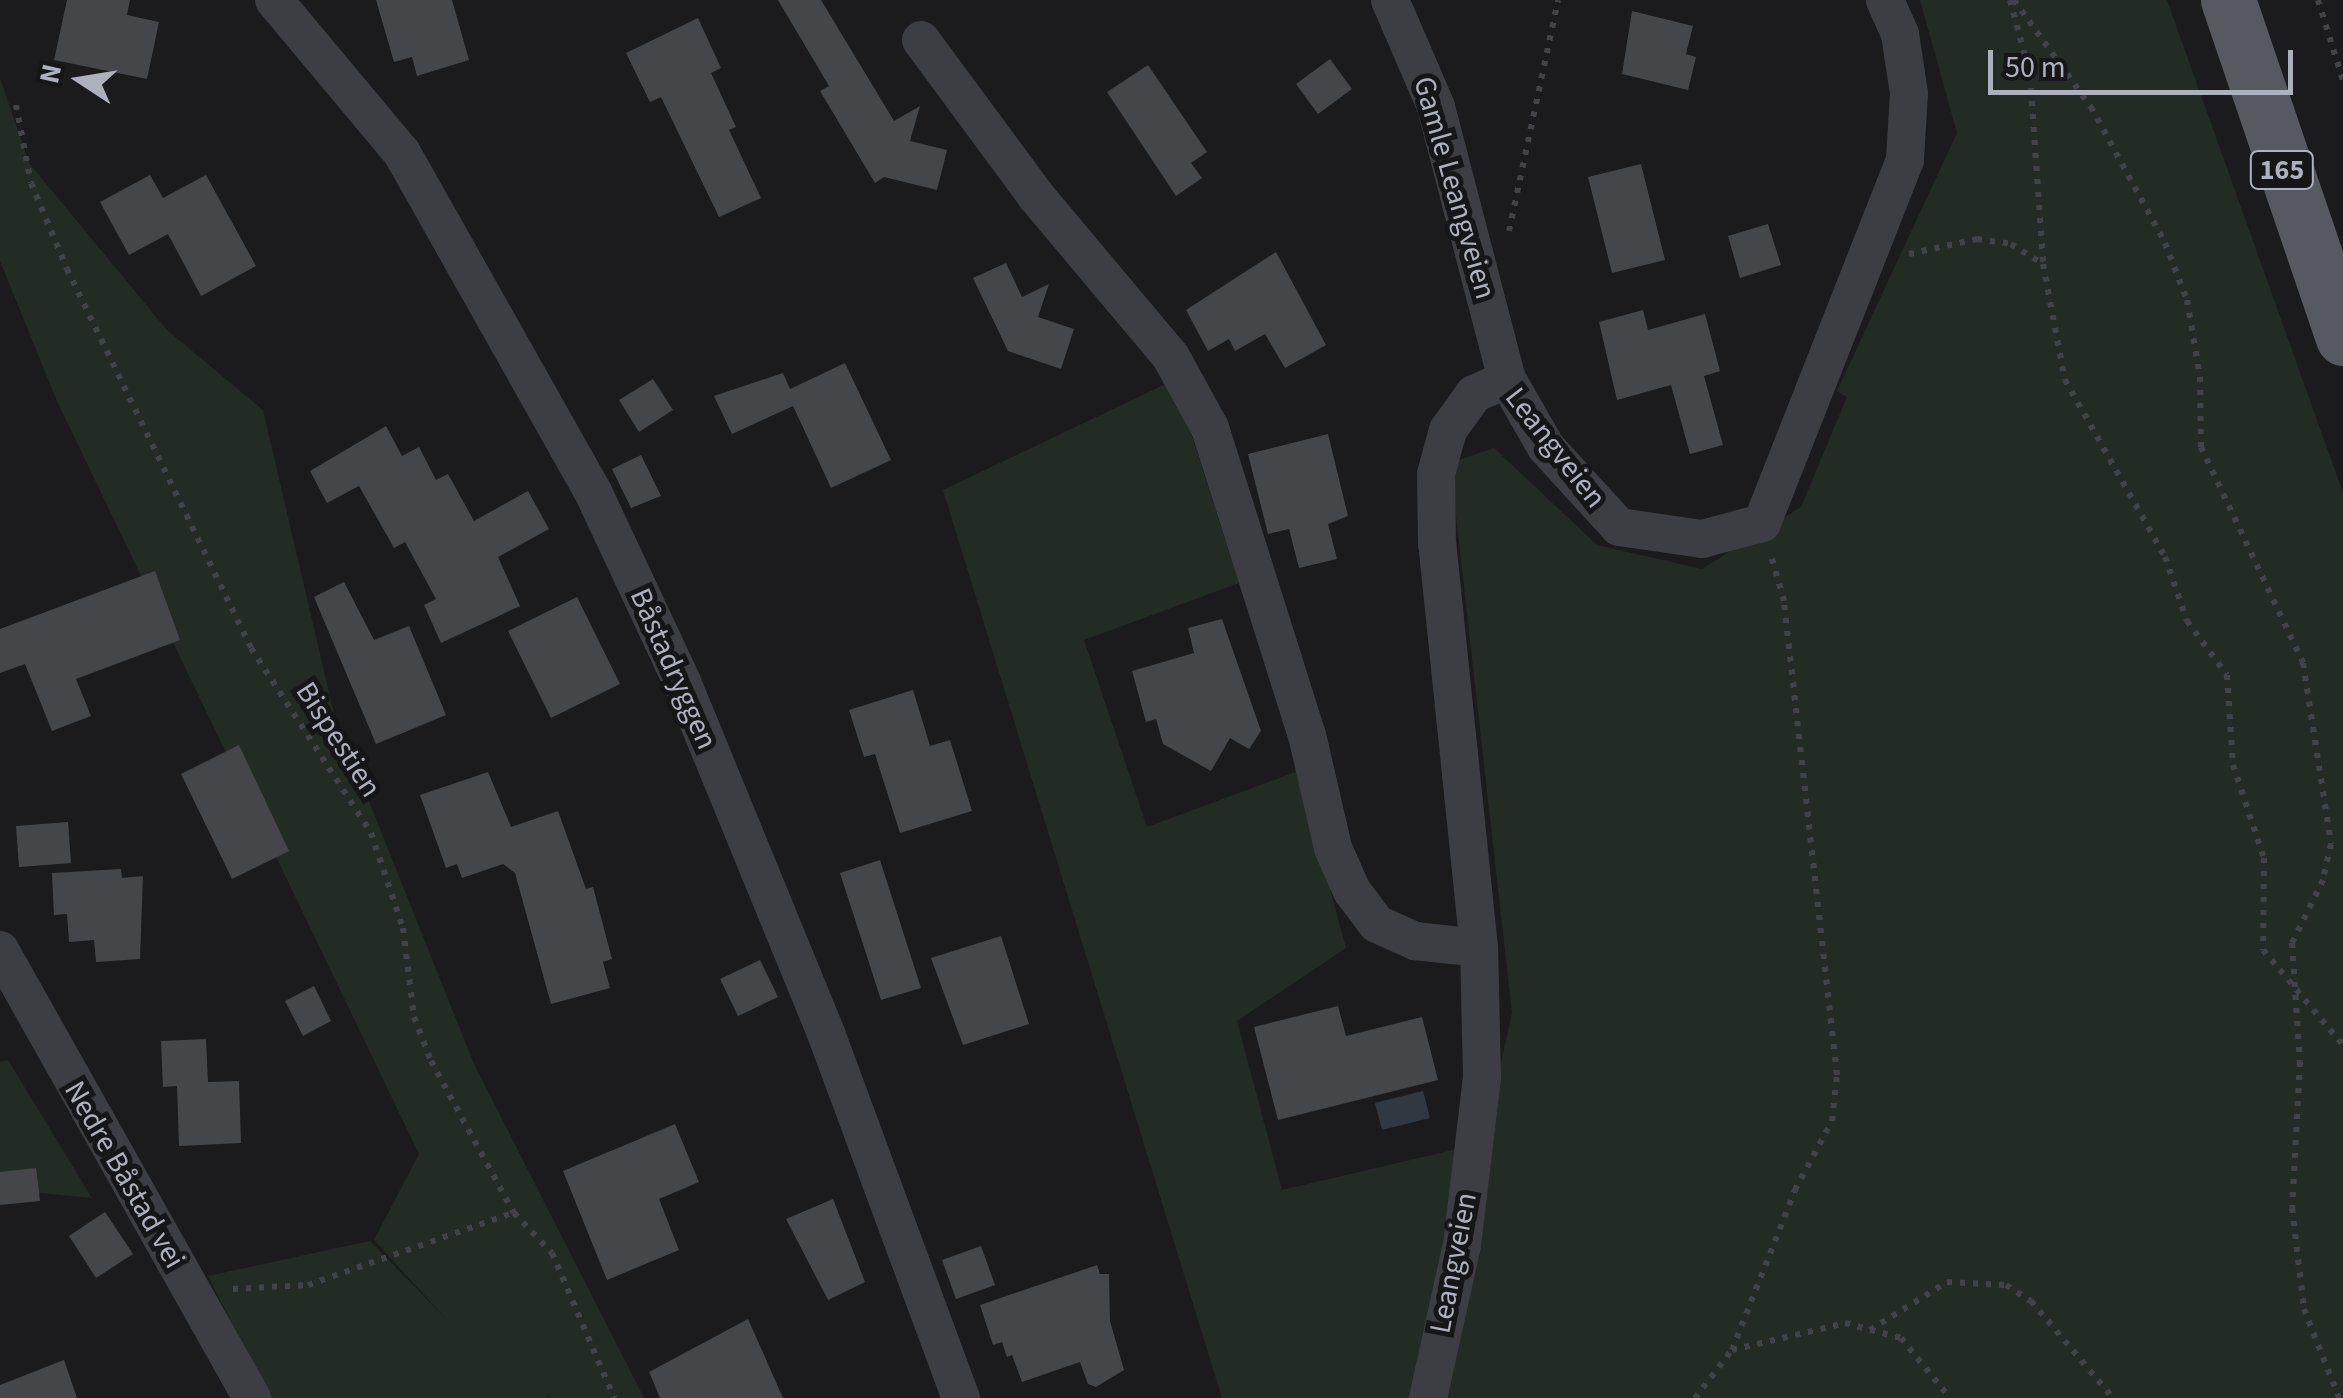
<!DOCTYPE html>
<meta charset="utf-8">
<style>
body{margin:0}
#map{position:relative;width:2343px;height:1398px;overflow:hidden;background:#1b1b1d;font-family:"Source Sans 3",sans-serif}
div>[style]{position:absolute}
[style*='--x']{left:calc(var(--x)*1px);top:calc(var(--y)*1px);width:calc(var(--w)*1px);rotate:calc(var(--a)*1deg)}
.green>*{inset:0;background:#222c24}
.water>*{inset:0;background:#303942}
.building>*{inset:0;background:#45464a}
.path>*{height:6px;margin-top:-3px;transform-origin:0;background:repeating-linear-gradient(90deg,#414349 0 5px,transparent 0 13px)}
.minor>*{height:38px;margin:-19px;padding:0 19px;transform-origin:19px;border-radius:19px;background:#3d3e44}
.primary>*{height:55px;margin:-27.5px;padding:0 27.5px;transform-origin:27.5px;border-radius:27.5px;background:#575961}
span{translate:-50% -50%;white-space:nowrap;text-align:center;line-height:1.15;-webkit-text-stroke:10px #161618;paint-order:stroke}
.shield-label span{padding:2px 8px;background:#161618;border:2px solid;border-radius:8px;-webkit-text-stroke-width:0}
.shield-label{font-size:28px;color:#adb1bd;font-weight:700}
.street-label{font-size:30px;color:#adb1bd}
.north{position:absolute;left:30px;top:30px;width:100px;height:100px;-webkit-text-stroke:8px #161618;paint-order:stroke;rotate:282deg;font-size:28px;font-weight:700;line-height:40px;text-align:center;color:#adb1bd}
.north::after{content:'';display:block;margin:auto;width:35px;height:45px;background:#adb1bd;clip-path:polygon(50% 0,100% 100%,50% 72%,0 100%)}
.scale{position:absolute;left:1988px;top:50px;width:305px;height:45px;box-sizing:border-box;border:5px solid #adb1bd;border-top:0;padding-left:12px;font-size:30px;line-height:35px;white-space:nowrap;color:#adb1bd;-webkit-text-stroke:8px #161618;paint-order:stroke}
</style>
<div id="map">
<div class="green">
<div style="clip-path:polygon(1920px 0,2167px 0,2343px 493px,2343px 1398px,1222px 1398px,943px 490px,1174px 380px,1239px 583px,1084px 640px,1147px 827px,1298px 771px,1346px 948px,1237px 1021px,1282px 1190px,1483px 1143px,1512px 1013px,1450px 463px,1494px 448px,1597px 545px,1702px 569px,1801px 507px,1847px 397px,1837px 391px,1957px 133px)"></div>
<div style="clip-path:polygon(0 78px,29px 163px,167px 330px,263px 410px,334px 714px,474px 1064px,644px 1398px,551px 1398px,548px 1392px,549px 1398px,270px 1398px,208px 1276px,370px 1241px,449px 1322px,374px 1240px,419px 1154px,57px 401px,0 261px)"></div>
<div style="clip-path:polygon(8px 1060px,92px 1198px,0 1189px,0 1062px)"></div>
</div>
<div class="water">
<div style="clip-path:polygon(1423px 1091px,1430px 1118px,1382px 1130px,1375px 1103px)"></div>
</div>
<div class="building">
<div style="clip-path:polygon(67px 0,130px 0,127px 15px,159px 22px,147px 79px,54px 60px)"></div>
<div style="clip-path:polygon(376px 0,452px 0,469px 60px,417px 76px,412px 57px,394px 62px)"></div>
<div style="clip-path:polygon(778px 0,821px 0,894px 121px,920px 106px,910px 141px,947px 150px,937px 190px,884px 177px,875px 183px,820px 91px,829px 86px)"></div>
<div style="clip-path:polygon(1632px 11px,1693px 26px,1686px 54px,1696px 57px,1688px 90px,1622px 74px)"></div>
<div style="clip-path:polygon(698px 18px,721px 68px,711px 73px,736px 127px,729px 130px,761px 198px,719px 217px,661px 97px,650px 102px,626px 53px)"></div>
<div style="clip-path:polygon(1330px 59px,1352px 89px,1318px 114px,1296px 84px)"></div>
<div style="clip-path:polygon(1148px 65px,1207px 152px,1191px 163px,1202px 178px,1176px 196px,1107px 92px)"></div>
<div style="clip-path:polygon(1641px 164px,1665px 260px,1612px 273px,1588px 177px)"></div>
<div style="clip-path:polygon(150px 175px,163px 198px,206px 175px,256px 266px,201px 296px,168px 234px,129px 255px,100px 202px)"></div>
<div style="clip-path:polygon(1768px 224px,1781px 265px,1740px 278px,1728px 236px)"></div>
<div style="clip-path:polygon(1276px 252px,1326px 345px,1285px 368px,1265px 334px,1235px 351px,1229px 339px,1208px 351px,1186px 310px)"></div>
<div style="clip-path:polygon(1006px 263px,1022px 297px,1049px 284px,1038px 317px,1074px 329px,1061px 369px,1008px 351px,973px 278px)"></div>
<div style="clip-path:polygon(1643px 310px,1648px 330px,1705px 314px,1720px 371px,1704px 376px,1723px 445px,1690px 454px,1671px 385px,1617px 400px,1599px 322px)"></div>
<div style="clip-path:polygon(845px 363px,891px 460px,831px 488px,793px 406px,732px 434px,714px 396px,783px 373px,790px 389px)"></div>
<div style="clip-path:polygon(653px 379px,673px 410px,639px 432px,619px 400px)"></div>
<div style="clip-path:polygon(386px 426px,402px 456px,419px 447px,436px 480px,448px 474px,474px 521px,528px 491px,549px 529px,498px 557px,520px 606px,441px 643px,424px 605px,436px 599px,405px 542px,394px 548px,359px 486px,327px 503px,310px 471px)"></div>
<div style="clip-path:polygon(1328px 434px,1348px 516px,1328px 524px,1337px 559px,1299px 568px,1289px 529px,1268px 534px,1248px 454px)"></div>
<div style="clip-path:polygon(641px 455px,661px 496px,631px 508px,612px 469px)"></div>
<div style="clip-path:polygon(155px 571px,180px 640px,76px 679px,91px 716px,52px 731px,25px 664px,0 673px,0 629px)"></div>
<div style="clip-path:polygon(344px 582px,374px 640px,409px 626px,446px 715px,376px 744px,314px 597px)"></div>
<div style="clip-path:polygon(577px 597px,620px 684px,551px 718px,508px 631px)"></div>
<div style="clip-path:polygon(1222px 619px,1261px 731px,1249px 749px,1230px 738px,1211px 771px,1163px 744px,1156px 719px,1146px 722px,1132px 671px,1194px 653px,1188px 628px)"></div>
<div style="clip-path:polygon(913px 690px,930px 746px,950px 740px,972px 811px,900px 833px,875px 754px,864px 757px,849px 710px)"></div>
<div style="clip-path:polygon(239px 745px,289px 851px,232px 879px,181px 774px)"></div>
<div style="clip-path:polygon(488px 772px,511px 827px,558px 811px,586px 889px,593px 887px,612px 959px,603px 962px,610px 988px,551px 1004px,515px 873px,503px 864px,462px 878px,457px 864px,446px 868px,420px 795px)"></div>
<div style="clip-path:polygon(68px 822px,71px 863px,19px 867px,16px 826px)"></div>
<div style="clip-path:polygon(880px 860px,921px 988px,881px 1000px,840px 873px)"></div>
<div style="clip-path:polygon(121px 869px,122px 878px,143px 876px,140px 959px,96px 962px,94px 940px,69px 942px,67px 914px,54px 915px,52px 873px)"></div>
<div style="clip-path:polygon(1001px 936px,1029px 1024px,963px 1045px,931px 958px)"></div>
<div style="clip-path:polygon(760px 960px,778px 997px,738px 1016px,720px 979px)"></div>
<div style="clip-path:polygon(314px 986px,331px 1021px,303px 1036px,285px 1001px)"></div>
<div style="clip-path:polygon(1338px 1006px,1346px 1036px,1422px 1017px,1438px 1080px,1278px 1120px,1254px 1027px)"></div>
<div style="clip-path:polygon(206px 1039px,208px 1082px,239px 1081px,241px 1143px,179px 1146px,177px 1086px,163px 1087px,161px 1041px)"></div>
<div style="clip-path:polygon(675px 1124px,699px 1182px,659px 1199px,679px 1250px,607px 1280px,563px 1171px)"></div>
<div style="clip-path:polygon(36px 1168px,40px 1201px,0 1205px,0 1172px)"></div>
<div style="clip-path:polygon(833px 1199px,865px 1282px,828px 1300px,786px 1219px)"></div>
<div style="clip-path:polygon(105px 1212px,133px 1254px,96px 1278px,69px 1236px)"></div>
<div style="clip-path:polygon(981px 1246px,995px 1285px,956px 1299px,942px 1260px)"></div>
<div style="clip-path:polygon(1097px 1265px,1100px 1274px,1109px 1274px,1110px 1321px,1124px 1370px,1096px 1387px,1088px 1384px,1080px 1362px,1022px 1382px,1012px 1355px,1007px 1357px,1002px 1342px,993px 1345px,980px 1305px)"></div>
<div style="clip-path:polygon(748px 1319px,783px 1398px,660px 1398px,649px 1372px)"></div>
<div style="clip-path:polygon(64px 1360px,77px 1398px,0 1398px,0 1385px)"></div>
</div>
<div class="path">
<div style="--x:2010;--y:0;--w:78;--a:75.1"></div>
<div style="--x:2030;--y:75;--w:188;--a:86"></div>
<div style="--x:2014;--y:0;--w:132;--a:54.3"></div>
<div style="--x:2091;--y:107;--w:155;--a:61.4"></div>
<div style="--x:2165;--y:243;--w:61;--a:68.9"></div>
<div style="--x:2187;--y:300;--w:78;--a:80.4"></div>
<div style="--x:2200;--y:377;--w:70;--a:89.2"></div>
<div style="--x:2201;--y:447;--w:239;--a:64.7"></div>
<div style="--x:2303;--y:663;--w:183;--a:81.2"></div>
<div style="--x:2331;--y:844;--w:37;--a:103"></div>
<div style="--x:2323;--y:880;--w:70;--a:116.2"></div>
<div style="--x:2292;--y:943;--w:119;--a:86.2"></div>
<div style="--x:2300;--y:1062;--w:146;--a:93.1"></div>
<div style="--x:2292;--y:1208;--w:102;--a:83.2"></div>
<div style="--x:2304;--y:1309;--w:96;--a:68.5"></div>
<div style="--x:2318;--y:0;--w:85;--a:72.8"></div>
<div style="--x:16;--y:105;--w:79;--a:79.1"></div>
<div style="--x:31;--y:183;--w:93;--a:67.3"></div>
<div style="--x:67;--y:269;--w:421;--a:64.1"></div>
<div style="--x:251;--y:648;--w:221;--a:57"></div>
<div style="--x:371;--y:833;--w:100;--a:71.4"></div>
<div style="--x:403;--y:928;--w:90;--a:83"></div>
<div style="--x:414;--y:1017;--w:47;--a:68.9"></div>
<div style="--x:431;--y:1061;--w:173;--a:61.4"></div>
<div style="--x:514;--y:1213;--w:55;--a:46.5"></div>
<div style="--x:552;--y:1253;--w:158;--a:66.8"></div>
<div style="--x:1509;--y:231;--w:236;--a:-78"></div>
<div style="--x:1909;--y:254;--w:70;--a:-12.4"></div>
<div style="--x:1977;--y:239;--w:34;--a:8"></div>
<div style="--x:2011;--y:244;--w:38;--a:32"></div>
<div style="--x:2043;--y:264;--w:118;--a:79.3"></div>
<div style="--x:2065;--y:380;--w:203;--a:60.5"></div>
<div style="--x:2165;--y:557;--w:68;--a:71"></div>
<div style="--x:2187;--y:621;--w:67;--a:53.5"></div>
<div style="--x:2227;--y:675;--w:90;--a:86.2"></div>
<div style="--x:2233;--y:765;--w:98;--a:71.6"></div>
<div style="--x:2264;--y:858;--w:92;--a:90.6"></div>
<div style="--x:2263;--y:950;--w:124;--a:49.9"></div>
<div style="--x:233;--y:1289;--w:75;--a:-3.1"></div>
<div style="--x:308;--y:1285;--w:217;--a:-19.4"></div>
<div style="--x:1870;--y:1330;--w:91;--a:-31.9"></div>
<div style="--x:1947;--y:1282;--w:59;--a:2.9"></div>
<div style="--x:2006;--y:1285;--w:30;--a:33"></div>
<div style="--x:2031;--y:1301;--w:127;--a:49.8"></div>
<div style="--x:1732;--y:1350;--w:116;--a:-13.4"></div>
<div style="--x:1845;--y:1323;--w:58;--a:15"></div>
<div style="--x:1901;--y:1338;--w:77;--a:50.8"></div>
<div style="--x:1695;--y:1398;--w:61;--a:-52.4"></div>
<div style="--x:1732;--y:1350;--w:172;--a:-68.5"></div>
<div style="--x:1795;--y:1190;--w:78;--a:-61.8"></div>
<div style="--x:1832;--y:1121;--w:46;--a:-83.8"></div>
<div style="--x:1837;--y:1075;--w:477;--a:-96.4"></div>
<div style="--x:1784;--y:601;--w:44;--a:-105.9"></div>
</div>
<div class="minor">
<div style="--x:274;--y:0;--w:199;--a:50.1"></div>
<div style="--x:402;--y:153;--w:391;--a:60.6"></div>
<div style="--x:594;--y:494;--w:208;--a:64.9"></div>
<div style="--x:682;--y:682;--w:383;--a:67.7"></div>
<div style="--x:827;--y:1036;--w:386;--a:69.7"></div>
<div style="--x:1390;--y:0;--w:116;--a:66.7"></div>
<div style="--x:1436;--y:107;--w:281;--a:75.4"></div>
<div style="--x:1507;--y:379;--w:78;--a:60.2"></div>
<div style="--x:1546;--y:447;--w:108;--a:47.6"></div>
<div style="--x:1619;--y:527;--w:84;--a:8.2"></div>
<div style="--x:1702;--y:539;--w:62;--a:-14.9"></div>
<div style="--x:1762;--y:523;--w:390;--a:-68.5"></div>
<div style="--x:1905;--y:160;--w:67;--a:-86.6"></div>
<div style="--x:1909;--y:93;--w:60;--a:-98.7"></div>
<div style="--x:1900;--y:34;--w:37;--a:-114"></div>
<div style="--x:921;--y:40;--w:194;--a:53.6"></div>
<div style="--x:1036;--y:196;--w:210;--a:50"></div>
<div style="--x:1171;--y:357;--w:81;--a:61.2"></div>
<div style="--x:1210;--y:428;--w:322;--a:72.5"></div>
<div style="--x:1307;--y:735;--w:116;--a:77"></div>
<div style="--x:1333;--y:848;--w:47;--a:66.2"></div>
<div style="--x:1352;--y:891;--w:41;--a:52.9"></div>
<div style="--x:1377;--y:924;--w:42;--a:24.1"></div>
<div style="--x:1415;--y:941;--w:64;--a:6.2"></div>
<div style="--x:0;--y:950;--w:514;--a:60.64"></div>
<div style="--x:1428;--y:1398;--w:157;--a:-77.5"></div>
<div style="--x:1462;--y:1245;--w:169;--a:-83.2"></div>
<div style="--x:1482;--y:1077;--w:129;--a:-91.3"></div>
<div style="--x:1479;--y:948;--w:406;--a:-95.9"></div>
<div style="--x:1437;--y:544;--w:70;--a:-90.8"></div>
<div style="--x:1436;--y:474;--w:46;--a:-74.7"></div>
<div style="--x:1448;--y:430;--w:44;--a:-54.2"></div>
<div style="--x:1474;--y:394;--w:36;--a:-24"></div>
</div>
<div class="primary">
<div style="--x:2228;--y:0;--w:357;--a:71.2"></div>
</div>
<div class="shield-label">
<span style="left:2282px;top:170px">165</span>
</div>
<div class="street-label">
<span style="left:1454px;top:188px;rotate:74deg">Gamle Leangveien</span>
<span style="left:1555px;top:448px;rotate:52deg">Leangveien</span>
<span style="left:673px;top:669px;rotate:66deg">Båstadryggen</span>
<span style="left:338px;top:740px;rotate:57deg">Bispestien</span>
<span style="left:124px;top:1175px;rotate:60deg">Nedre Båstad vei</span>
<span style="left:1454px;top:1263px;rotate:-79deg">Leangveien</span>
</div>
<div class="north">N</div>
<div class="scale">50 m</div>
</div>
